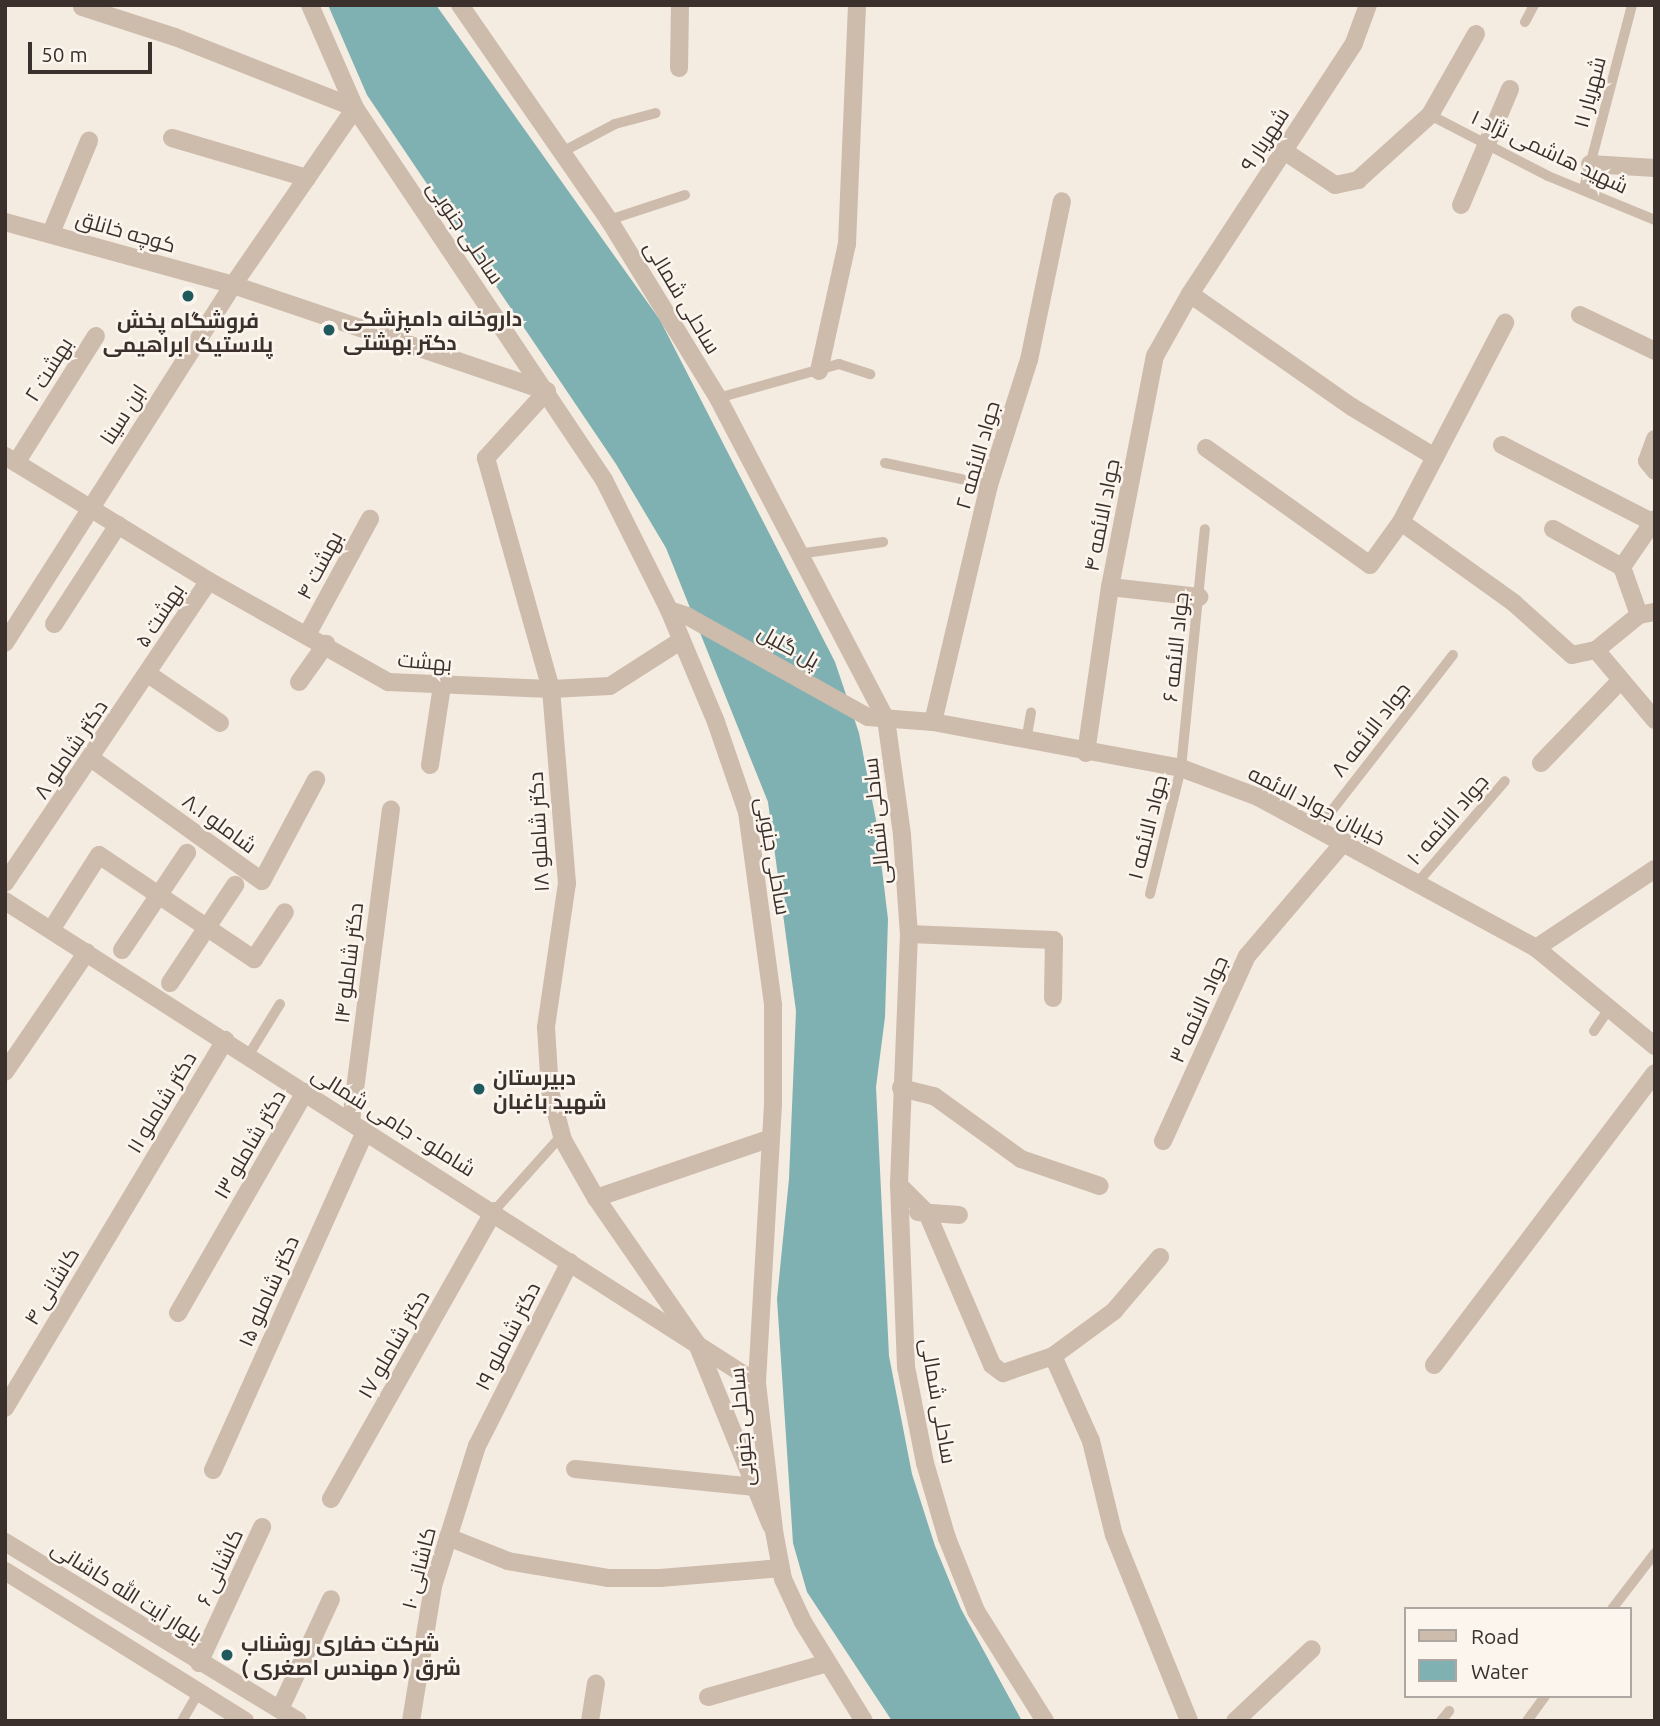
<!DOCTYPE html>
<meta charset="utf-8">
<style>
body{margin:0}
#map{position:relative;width:1660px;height:1726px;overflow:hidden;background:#f4ebe1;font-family:Ubuntu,Cairo,sans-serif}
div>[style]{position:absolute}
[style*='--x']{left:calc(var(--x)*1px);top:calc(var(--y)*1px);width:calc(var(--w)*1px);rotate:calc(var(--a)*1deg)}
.water>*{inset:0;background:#7fb0b2}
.service>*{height:10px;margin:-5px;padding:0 5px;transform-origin:5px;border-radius:5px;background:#cdbbac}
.minor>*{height:18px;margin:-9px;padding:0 9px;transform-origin:9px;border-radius:9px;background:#cdbbac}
.tertiary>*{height:18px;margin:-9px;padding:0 9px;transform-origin:9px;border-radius:9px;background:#cdbbac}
.dots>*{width:19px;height:19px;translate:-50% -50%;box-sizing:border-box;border:4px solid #fbf5ee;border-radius:50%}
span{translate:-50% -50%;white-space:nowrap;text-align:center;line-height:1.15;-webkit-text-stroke:5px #fbf5ee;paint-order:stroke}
.street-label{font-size:21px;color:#3b302b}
.poi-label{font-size:21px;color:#3b302b;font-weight:700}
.left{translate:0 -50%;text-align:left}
.frame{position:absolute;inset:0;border:7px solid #3b302b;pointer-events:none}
.legend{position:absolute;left:1404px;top:1607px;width:228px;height:91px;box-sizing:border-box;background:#fbf5ee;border:2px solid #aea6a0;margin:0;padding:9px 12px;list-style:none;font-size:21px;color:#3b302b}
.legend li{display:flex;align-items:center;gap:14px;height:35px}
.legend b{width:35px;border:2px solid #aea6a0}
.scale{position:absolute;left:28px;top:42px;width:124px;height:32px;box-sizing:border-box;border:4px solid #3b302b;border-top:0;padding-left:9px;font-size:21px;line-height:24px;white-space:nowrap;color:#3b302b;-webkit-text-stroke:5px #fbf5ee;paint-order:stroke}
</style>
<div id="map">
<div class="water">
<div style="clip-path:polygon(328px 5px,436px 5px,660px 320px,835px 662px,859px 733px,876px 820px,888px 919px,885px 1017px,876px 1087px,889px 1356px,912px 1474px,935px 1546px,961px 1609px,1022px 1721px,892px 1721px,807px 1592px,793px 1543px,777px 1299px,789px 1179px,796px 1011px,768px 802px,666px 548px,616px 464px,367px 95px)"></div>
</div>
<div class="service">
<div style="--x:1525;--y:22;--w:19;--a:-62"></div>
<div style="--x:1430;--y:115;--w:133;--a:27.3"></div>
<div style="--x:1548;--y:176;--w:116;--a:22.4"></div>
<div style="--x:562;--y:152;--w:60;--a:-27.8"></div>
<div style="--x:615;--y:124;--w:42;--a:-15"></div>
<div style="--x:1584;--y:188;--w:189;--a:-75.3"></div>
<div style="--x:609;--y:220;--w:80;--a:-18.2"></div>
<div style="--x:718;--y:398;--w:126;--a:-15.7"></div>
<div style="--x:839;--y:364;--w:33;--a:18"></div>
<div style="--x:885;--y:463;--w:106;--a:11.9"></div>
<div style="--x:798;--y:554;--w:86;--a:-8"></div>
<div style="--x:1026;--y:741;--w:29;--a:-80"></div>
<div style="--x:1319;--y:827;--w:218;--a:-52.1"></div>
<div style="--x:1418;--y:882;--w:133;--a:-49.3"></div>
<div style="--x:1150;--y:894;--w:130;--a:-76.2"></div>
<div style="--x:1181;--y:768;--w:240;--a:-84.3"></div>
<div style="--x:1594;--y:1031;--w:27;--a:-56"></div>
<div style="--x:248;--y:1056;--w:61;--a:-58.4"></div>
<div style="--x:494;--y:1211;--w:102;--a:-48.2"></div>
<div style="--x:1612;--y:1609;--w:71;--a:-52.5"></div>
<div style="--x:182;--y:1721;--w:34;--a:-60"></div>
<div style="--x:1441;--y:1721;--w:13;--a:-51"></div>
<div style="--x:1527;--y:1721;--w:31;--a:-54"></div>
</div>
<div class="minor">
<div style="--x:82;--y:7;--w:98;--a:17.9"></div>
<div style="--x:175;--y:37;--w:193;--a:21.5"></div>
<div style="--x:679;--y:68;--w:63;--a:-89.1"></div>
<div style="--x:172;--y:138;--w:141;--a:16.5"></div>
<div style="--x:1284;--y:151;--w:61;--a:33.7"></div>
<div style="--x:1335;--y:185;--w:24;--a:-12"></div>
<div style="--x:1358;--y:180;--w:97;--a:-42.1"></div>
<div style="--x:1430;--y:115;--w:93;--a:-60.4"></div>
<div style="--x:1590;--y:164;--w:65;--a:3.5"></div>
<div style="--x:1461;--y:205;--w:126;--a:-67.1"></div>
<div style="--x:5;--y:222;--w:237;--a:15.4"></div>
<div style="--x:233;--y:285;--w:331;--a:18.7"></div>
<div style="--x:547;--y:391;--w:91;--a:132.3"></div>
<div style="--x:486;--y:458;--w:240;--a:74.3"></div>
<div style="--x:551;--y:689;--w:195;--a:85.3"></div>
<div style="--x:567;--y:883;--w:146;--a:98.3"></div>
<div style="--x:546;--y:1027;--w:64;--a:86.4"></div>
<div style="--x:550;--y:1091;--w:51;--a:75.1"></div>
<div style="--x:563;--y:1140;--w:67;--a:60.4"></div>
<div style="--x:596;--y:1198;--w:178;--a:55.3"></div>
<div style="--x:697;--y:1344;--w:196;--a:67.8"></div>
<div style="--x:51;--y:233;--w:100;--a:-67.6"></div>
<div style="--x:1190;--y:294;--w:198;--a:34.9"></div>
<div style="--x:1352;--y:407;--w:97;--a:31.1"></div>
<div style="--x:1580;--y:315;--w:83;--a:25.6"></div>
<div style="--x:819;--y:371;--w:130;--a:-77.6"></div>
<div style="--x:847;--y:244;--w:239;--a:-87.6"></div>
<div style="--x:1655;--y:439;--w:23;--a:110"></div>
<div style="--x:1647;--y:461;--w:13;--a:51"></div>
<div style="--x:1502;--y:445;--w:169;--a:27.2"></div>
<div style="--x:1206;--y:448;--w:201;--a:35.5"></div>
<div style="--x:1370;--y:565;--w:53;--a:-54.2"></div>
<div style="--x:1401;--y:522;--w:225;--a:-62.4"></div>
<div style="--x:5;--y:456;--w:239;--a:31.5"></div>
<div style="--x:209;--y:581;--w:206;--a:29.4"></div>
<div style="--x:388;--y:682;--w:163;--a:2.5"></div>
<div style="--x:551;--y:689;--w:59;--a:-2.9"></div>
<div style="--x:610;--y:686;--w:85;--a:-32.6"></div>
<div style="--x:16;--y:463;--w:150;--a:-57.8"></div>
<div style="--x:1401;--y:522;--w:139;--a:35.6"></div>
<div style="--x:1514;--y:603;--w:78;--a:41.9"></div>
<div style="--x:1572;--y:655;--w:25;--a:-12"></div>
<div style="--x:1596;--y:650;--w:55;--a:-39.1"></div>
<div style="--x:1553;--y:529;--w:79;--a:28.8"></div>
<div style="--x:1622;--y:567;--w:51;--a:70.5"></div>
<div style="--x:1639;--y:615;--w:16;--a:-11"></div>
<div style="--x:1622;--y:567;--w:58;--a:-55.5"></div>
<div style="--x:1110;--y:587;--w:90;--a:6.4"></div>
<div style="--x:54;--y:624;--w:118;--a:-57.1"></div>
<div style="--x:308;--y:633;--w:130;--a:-61.5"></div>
<div style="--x:1596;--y:650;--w:92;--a:49.9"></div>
<div style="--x:148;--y:674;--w:87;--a:34.2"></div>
<div style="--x:299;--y:682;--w:47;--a:-54.6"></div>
<div style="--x:933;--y:722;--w:244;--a:-76.7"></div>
<div style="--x:989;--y:485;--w:131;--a:-72.3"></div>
<div style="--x:1029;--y:360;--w:162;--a:-78.3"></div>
<div style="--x:1086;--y:753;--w:168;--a:-81.8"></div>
<div style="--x:1110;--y:587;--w:235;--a:-79"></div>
<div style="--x:1155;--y:356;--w:71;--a:-60.6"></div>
<div style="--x:1190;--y:294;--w:300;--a:-56.8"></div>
<div style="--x:1354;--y:43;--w:40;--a:-69.8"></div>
<div style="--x:92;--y:759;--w:209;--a:35.7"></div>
<div style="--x:262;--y:881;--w:115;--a:-61.9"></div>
<div style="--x:1541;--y:763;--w:115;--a:-46.1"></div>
<div style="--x:430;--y:765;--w:80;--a:-81.4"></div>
<div style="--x:5;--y:883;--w:364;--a:-56"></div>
<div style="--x:5;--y:901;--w:893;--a:32.66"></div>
<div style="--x:51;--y:930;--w:89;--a:-57.4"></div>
<div style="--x:99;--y:855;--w:187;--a:33.9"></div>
<div style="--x:254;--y:959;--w:56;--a:-56.6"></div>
<div style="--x:909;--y:934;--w:145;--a:2.4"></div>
<div style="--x:1054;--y:940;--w:58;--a:91"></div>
<div style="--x:122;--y:950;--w:117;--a:-56.2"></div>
<div style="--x:170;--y:983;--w:118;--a:-56.4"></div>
<div style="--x:5;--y:1072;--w:145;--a:-55.7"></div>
<div style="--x:901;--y:1088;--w:34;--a:14"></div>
<div style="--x:934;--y:1096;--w:107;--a:35.9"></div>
<div style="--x:1021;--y:1159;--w:83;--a:18.9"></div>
<div style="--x:351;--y:1121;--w:314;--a:-82.7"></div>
<div style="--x:1163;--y:1141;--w:203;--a:-65.6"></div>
<div style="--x:1247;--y:956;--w:150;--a:-49.6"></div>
<div style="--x:899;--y:1185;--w:40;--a:45"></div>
<div style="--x:927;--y:1213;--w:165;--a:66.8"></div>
<div style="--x:992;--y:1365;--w:14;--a:36"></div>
<div style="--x:1003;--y:1373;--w:53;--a:-18.8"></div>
<div style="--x:1053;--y:1356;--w:76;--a:-36.4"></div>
<div style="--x:1114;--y:1311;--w:71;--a:-49.6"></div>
<div style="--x:596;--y:1198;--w:185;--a:-18.9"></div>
<div style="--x:918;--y:1212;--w:41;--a:4.2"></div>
<div style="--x:178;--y:1313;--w:255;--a:-60.1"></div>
<div style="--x:1053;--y:1356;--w:93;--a:65.9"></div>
<div style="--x:1091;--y:1441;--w:97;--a:76.3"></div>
<div style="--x:1114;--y:1535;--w:201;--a:68"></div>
<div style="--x:1434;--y:1365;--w:366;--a:-52.9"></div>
<div style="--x:5;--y:1408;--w:429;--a:-59.1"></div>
<div style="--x:575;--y:1469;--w:181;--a:5.7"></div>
<div style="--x:213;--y:1470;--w:372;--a:-65.8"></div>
<div style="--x:331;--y:1499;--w:331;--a:-60.5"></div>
<div style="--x:448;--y:1537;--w:65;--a:21.8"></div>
<div style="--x:508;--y:1561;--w:101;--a:9.6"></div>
<div style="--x:608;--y:1578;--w:52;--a:0"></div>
<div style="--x:660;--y:1578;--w:121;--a:-4.7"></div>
<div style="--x:199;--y:1663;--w:150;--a:-65.1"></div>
<div style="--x:708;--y:1697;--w:124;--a:-15.9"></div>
<div style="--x:280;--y:1709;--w:121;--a:-65.1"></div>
<div style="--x:411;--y:1721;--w:137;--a:-80.7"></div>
<div style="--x:433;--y:1586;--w:147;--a:-72.6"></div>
<div style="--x:477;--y:1446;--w:206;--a:-63.2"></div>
<div style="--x:590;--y:1721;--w:38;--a:-81"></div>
<div style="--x:1235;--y:1721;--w:105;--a:-43.1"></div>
</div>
<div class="tertiary">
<div style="--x:310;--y:5;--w:112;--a:66.4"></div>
<div style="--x:355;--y:108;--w:448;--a:56.2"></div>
<div style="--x:604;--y:480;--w:145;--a:63.4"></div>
<div style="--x:669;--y:610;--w:121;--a:67.2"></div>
<div style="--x:716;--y:722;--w:95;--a:71"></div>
<div style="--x:747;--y:812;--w:195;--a:82.3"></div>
<div style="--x:773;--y:1005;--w:99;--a:90"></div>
<div style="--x:773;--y:1104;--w:279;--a:93.3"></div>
<div style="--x:757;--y:1383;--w:149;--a:83.4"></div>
<div style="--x:774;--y:1531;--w:49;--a:79.4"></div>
<div style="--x:783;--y:1579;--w:47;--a:65.1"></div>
<div style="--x:803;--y:1622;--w:116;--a:58.4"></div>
<div style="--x:460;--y:5;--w:262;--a:55.3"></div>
<div style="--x:609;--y:220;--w:209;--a:58.5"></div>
<div style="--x:718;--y:398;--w:362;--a:62.4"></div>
<div style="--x:886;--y:719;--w:117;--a:82.1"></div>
<div style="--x:902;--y:835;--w:99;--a:86"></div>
<div style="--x:909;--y:934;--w:251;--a:92.3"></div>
<div style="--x:899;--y:1185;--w:182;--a:87.8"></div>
<div style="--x:906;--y:1367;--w:98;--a:78.8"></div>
<div style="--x:925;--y:1463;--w:78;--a:73.7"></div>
<div style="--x:947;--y:1538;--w:79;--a:68.3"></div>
<div style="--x:976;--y:1611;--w:130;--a:57.9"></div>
<div style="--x:669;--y:610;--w:19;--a:18"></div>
<div style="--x:687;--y:616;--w:207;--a:29.2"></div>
<div style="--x:868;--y:717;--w:65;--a:4.4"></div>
<div style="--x:933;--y:722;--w:252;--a:10.5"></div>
<div style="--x:1181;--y:768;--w:82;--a:20.6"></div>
<div style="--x:1258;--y:797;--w:316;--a:28.5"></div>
<div style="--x:1536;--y:948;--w:154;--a:39.5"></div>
<div style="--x:5;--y:643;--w:424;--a:-57.5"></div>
<div style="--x:233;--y:285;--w:215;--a:-55.4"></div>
<div style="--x:1536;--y:948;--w:143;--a:-33.6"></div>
<div style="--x:5;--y:1542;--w:343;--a:31.4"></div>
<div style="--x:5;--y:1571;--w:283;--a:32"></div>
</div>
<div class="dots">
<div style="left:188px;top:296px;background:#1f5a5e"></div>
<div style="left:329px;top:330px;background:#1f5a5e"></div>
<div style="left:479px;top:1089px;background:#1f5a5e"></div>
<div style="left:227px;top:1655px;background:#1f5a5e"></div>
</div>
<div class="street-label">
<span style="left:1589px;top:92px;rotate:-75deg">شهریار ۱۱</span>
<span style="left:1264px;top:139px;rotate:-57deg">شهریار ۹</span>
<span style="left:1550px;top:151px;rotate:25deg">شهید هاشمی نژاد ۱</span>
<span style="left:126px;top:231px;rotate:16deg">کوچه خانلق</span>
<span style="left:466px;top:232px;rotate:56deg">ساحلی جنوبی</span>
<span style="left:683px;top:297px;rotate:59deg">ساحلی شمالی</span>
<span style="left:48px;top:369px;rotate:-58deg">بهشت ۲</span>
<span style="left:123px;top:414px;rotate:-57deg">ابن سینا</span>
<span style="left:977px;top:455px;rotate:-74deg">جواد الائمه ۲</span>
<span style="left:1101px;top:515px;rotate:-79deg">جواد الائمه ۴</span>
<span style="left:319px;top:565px;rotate:-62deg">بهشت ۴</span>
<span style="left:159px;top:615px;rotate:-57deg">بهشت ۵</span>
<span style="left:789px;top:646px;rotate:29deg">پل گلیل</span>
<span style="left:1175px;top:647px;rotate:-84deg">جواد الائمه ۶</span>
<span style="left:425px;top:661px;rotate:5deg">بهشت</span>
<span style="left:1370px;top:729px;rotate:-52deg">جواد الائمه ۸</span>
<span style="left:70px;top:749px;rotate:-56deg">دکتر شاملو ۸</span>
<span style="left:1317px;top:805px;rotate:27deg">خیابان جواد الائمه</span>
<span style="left:1447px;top:819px;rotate:-49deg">جواد الائمه ۱۰</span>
<span style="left:876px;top:821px;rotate:-96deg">ساحلی شمالی</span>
<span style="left:220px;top:823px;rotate:36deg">شاملو ۸.۱</span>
<span style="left:1147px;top:827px;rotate:-76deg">جواد الائمه ۱</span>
<span style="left:538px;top:832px;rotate:-93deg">دکتر شاملو ۱۸</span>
<span style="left:774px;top:856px;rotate:80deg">ساحلی جنوبی</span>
<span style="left:348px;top:963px;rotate:-83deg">دکتر شاملو ۱۴</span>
<span style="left:1198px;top:1009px;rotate:-66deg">جواد الائمه ۳</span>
<span style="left:161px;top:1102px;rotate:-59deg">دکتر شاملو ۱۱</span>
<span style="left:394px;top:1121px;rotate:32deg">شاملو - جامی شمالی</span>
<span style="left:249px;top:1144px;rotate:-60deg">دکتر شاملو ۱۳</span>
<span style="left:51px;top:1286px;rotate:-59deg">کاشانی ۴</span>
<span style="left:268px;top:1291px;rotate:-66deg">دکتر شاملو ۱۵</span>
<span style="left:507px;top:1336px;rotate:-63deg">دکتر شاملو ۱۹</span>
<span style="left:393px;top:1344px;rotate:-60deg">دکتر شاملو ۱۷</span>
<span style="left:939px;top:1401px;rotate:80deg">ساحلی شمالی</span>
<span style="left:741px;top:1427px;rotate:-95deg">ساحلی جنوبی</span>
<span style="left:219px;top:1567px;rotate:-65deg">کاشانی ۶</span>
<span style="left:418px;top:1568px;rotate:-76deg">کاشانی ۱۰</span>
<span style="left:127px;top:1591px;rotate:32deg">بلوار آیت الله کاشانی</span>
</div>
<div class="poi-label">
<span class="left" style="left:343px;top:330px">داروخانه دامپزشکی<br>دکتر بهشتی</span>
<span style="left:188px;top:332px">فروشگاه پخش<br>پلاستیک ابراهیمی</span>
<span class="left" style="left:493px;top:1089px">دبیرستان<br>شهید باغبان</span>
<span class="left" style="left:241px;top:1655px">شرکت حفاری روشناب<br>شرق ( مهندس اصغری )</span>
</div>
<div class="frame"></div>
<ul class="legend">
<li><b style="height:9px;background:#cdbbac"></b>Road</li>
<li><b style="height:19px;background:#7fb0b2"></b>Water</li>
</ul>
<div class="scale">50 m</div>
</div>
